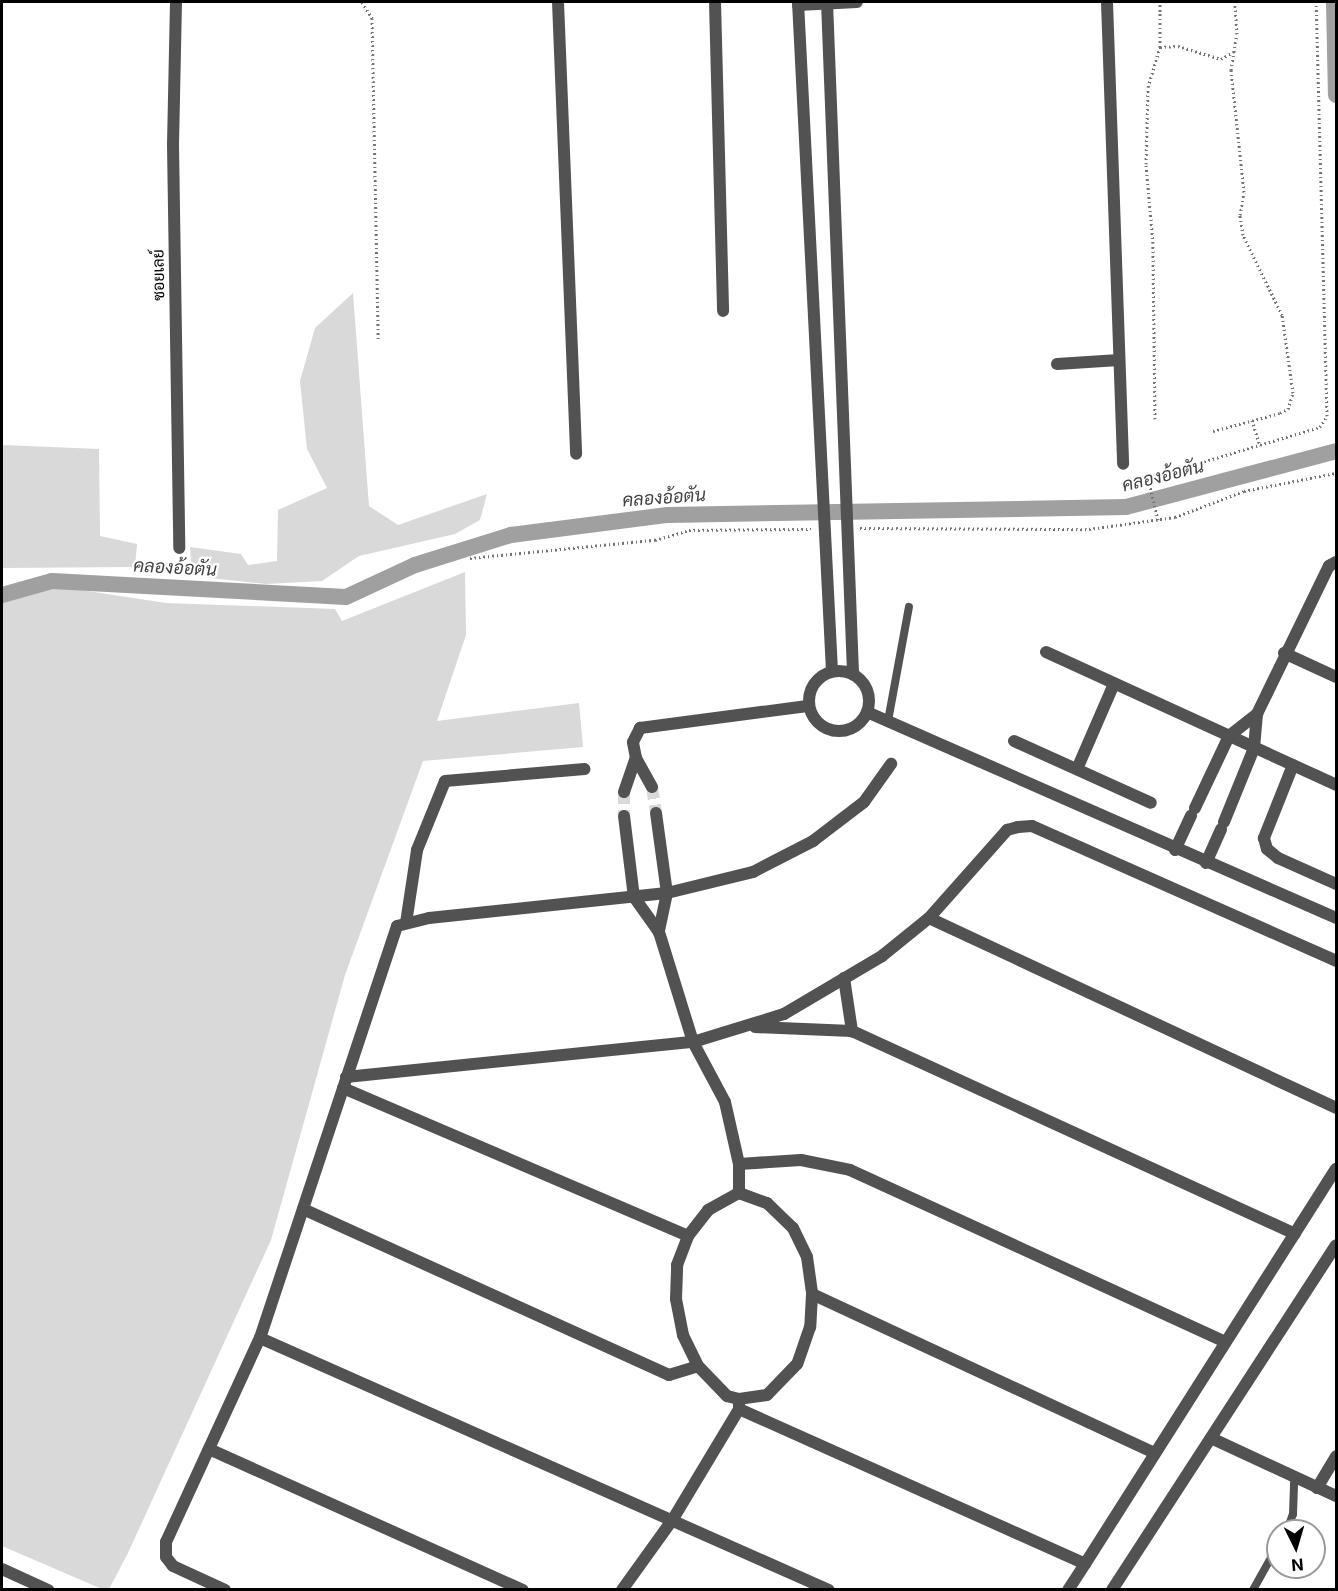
<!DOCTYPE html>
<meta charset="utf-8">
<style>
body{margin:0}
#map{position:relative;width:1338px;height:1591px;overflow:hidden;background:#fff;font-family:Inter,Sarabun,sans-serif}
div>[style]{position:absolute}
[style*='--x']{left:calc(var(--x)*1px);top:calc(var(--y)*1px);width:calc(var(--w)*1px);rotate:calc(var(--a)*1deg)}
.green>*{inset:0;background:#d9d9d9}
.canal>*{height:16px;margin:-8px;padding:0 8px;transform-origin:8px;border-radius:8px;background:#a0a0a0}
.minor-tunnel>*{height:12px;margin-top:-6px;transform-origin:0;background:repeating-linear-gradient(90deg,#d9d9d9 0 12px,transparent 0 18px)}
.path>*{height:3px;margin-top:-1.5px;transform-origin:0;background:repeating-linear-gradient(90deg,#747474 0 1.5px,transparent 0 4.5px)}
.service>*{height:8px;margin:-4px;padding:0 4px;transform-origin:4px;border-radius:4px;background:#525252}
.minor>*{height:12px;margin:-6px;padding:0 6px;transform-origin:6px;border-radius:6px;background:#525252}
.minor>.ring{margin:-6px;padding:0;box-sizing:content-box;background:none;border:12px solid #525252;border-radius:50%}
span{translate:-50% -50%;white-space:nowrap;text-align:center;line-height:1.15;-webkit-text-stroke:4.5px #fff;paint-order:stroke}
.street-label{font-size:16px;color:#000}
.water-label{font-size:18px;color:#414141;font-style:italic}
.frame{position:absolute;inset:0;border:3px solid #000;pointer-events:none}
.north{position:absolute;left:1266px;top:1519px;width:60px;height:60px;box-sizing:border-box;background:#fff;border:2px solid #999;border-radius:50%;rotate:175deg;font-size:16px;font-weight:700;line-height:24px;text-align:center;color:#000}
.north::after{content:'';display:block;margin:auto;width:21px;height:27px;background:#000;clip-path:polygon(50% 0,100% 100%,50% 72%,0 100%)}
</style>
<div id="map">
<div class="green">
<div style="clip-path:polygon(353px 293px,369px 506px,398px 525px,487px 494px,480px 520px,455px 534px,359px 556px,322px 581px,266px 584px,192px 576px,190px 547px,241px 554px,248px 565px,277px 561px,278px 510px,327px 488px,307px 449px,300px 381px,315px 328px)"></div>
<div style="clip-path:polygon(2px 445px,99px 449px,100px 536px,137px 544px,135px 567px,2px 568px)"></div>
<div style="clip-path:polygon(465px 572px,466px 635px,437px 721px,579px 703px,583px 747px,423px 761px,345px 975px,271px 1240px,128px 1553px,109px 1589px,102px 1589px,2px 1546px,2px 602px,61px 587px,166px 603px,335px 609px,342px 621px)"></div>
</div>
<div class="canal">
<div style="--x:1334;--y:2;--w:93;--a:88.8"></div>
<div style="--x:2;--y:595;--w:52;--a:-15.6"></div>
<div style="--x:52;--y:581;--w:294;--a:3.1"></div>
<div style="--x:346;--y:597;--w:76;--a:-24.9"></div>
<div style="--x:415;--y:565;--w:101;--a:-17.4"></div>
<div style="--x:511;--y:535;--w:158;--a:-7.3"></div>
<div style="--x:668;--y:515;--w:458;--a:-1"></div>
<div style="--x:1126;--y:507;--w:217;--a:-14.9"></div>
</div>
<div class="minor-tunnel">
<div style="--x:652;--y:787;--w:26;--a:81"></div>
<div style="--x:624;--y:792;--w:24;--a:90"></div>
</div>
<div class="path">
<div style="--x:362;--y:2;--w:19;--a:58"></div>
<div style="--x:372;--y:18;--w:322;--a:88.9"></div>
<div style="--x:1160;--y:47;--w:18;--a:-3"></div>
<div style="--x:1178;--y:46;--w:45;--a:16.8"></div>
<div style="--x:1221;--y:59;--w:14;--a:-30"></div>
<div style="--x:1155;--y:419;--w:176;--a:-90.7"></div>
<div style="--x:1153;--y:243;--w:79;--a:-95.1"></div>
<div style="--x:1146;--y:164;--w:77;--a:-88.5"></div>
<div style="--x:1148;--y:87;--w:42;--a:-73.3"></div>
<div style="--x:1160;--y:47;--w:45;--a:-90"></div>
<div style="--x:1252;--y:420;--w:27;--a:73"></div>
<div style="--x:1213;--y:431;--w:69;--a:-15"></div>
<div style="--x:1280;--y:413;--w:9;--a:-27"></div>
<div style="--x:1288;--y:409;--w:17;--a:-73"></div>
<div style="--x:1293;--y:393;--w:79;--a:-98"></div>
<div style="--x:1282;--y:315;--w:89;--a:-116"></div>
<div style="--x:1243;--y:235;--w:20;--a:-99"></div>
<div style="--x:1240;--y:215;--w:23;--a:-80"></div>
<div style="--x:1244;--y:192;--w:123;--a:-96.1"></div>
<div style="--x:1231;--y:70;--w:36;--a:-81"></div>
<div style="--x:1237;--y:34;--w:32;--a:-94"></div>
<div style="--x:1158;--y:520;--w:43;--a:-103.4"></div>
<div style="--x:1148;--y:478;--w:179;--a:-16.5"></div>
<div style="--x:1320;--y:427;--w:13;--a:-58"></div>
<div style="--x:1327;--y:416;--w:414;--a:-91.5"></div>
<div style="--x:860;--y:528;--w:229;--a:0.3"></div>
<div style="--x:1089;--y:529;--w:87;--a:-7.9"></div>
<div style="--x:1175;--y:517;--w:74;--a:-20.6"></div>
<div style="--x:1244;--y:491;--w:94;--a:-11.1"></div>
<div style="--x:470;--y:558;--w:186;--a:-5.6"></div>
<div style="--x:655;--y:540;--w:35;--a:-16"></div>
<div style="--x:689;--y:530;--w:122;--a:-0.5"></div>
</div>
<div class="service">
<div style="--x:888;--y:721;--w:116;--a:-79.6"></div>
<div style="--x:1287;--y:1531;--w:18;--a:-71"></div>
<div style="--x:1293;--y:1514;--w:37;--a:-88"></div>
<div style="--x:1253;--y:1590;--w:51;--a:-60.9"></div>
</div>
<div class="minor">
<div style="--x:176;--y:2;--w:143;--a:91.2"></div>
<div style="--x:173;--y:145;--w:403;--a:89.1"></div>
<div style="--x:558;--y:2;--w:452;--a:87.7"></div>
<div style="--x:715;--y:2;--w:309;--a:88.5"></div>
<div style="--x:798;--y:2;--w:670;--a:87.09"></div>
<div style="--x:827;--y:2;--w:673;--a:87.78"></div>
<div style="--x:1107;--y:2;--w:462;--a:88"></div>
<div style="--x:798;--y:5;--w:59;--a:-2.9"></div>
<div style="--x:1057;--y:364;--w:62;--a:-3.7"></div>
<div style="--x:1046;--y:652;--w:319;--a:24.6"></div>
<div style="--x:1284;--y:653;--w:57;--a:24.8"></div>
<div class="ring" style="left:809px;top:671px;width:48px;height:48px"></div>
<div style="--x:867;--y:712;--w:512;--a:23.71"></div>
<div style="--x:1014;--y:741;--w:150;--a:24.3"></div>
<div style="--x:1293;--y:765;--w:79;--a:111.7"></div>
<div style="--x:1264;--y:838;--w:11;--a:75"></div>
<div style="--x:1267;--y:849;--w:14;--a:39"></div>
<div style="--x:1278;--y:858;--w:64;--a:24.1"></div>
<div style="--x:1077;--y:769;--w:93;--a:-66.5"></div>
<div style="--x:652;--y:787;--w:33;--a:-119"></div>
<div style="--x:636;--y:758;--w:16;--a:-101"></div>
<div style="--x:633;--y:742;--w:16;--a:-63"></div>
<div style="--x:640;--y:728;--w:169;--a:-7.5"></div>
<div style="--x:624;--y:792;--w:36;--a:-71"></div>
<div style="--x:1195;--y:808;--w:80;--a:-64.7"></div>
<div style="--x:1229;--y:736;--w:36;--a:-38"></div>
<div style="--x:656;--y:813;--w:81;--a:82.2"></div>
<div style="--x:667;--y:893;--w:40;--a:102"></div>
<div style="--x:624;--y:816;--w:82;--a:83"></div>
<div style="--x:634;--y:897;--w:43;--a:54.5"></div>
<div style="--x:659;--y:932;--w:115;--a:72.8"></div>
<div style="--x:693;--y:1042;--w:68;--a:61.9"></div>
<div style="--x:725;--y:1102;--w:64;--a:77.3"></div>
<div style="--x:739;--y:1164;--w:62;--a:-3.7"></div>
<div style="--x:801;--y:1160;--w:50;--a:11.5"></div>
<div style="--x:850;--y:1170;--w:413;--a:24.6"></div>
<div style="--x:1224;--y:822;--w:80;--a:-67.9"></div>
<div style="--x:1254;--y:748;--w:34;--a:-85"></div>
<div style="--x:1257;--y:714;--w:165;--a:-64.1"></div>
<div style="--x:1329;--y:566;--w:8;--a:-30"></div>
<div style="--x:1175;--y:850;--w:38;--a:-65"></div>
<div style="--x:1206;--y:863;--w:37;--a:-66"></div>
<div style="--x:929;--y:918;--w:449;--a:25"></div>
<div style="--x:406;--y:923;--w:74;--a:-81.4"></div>
<div style="--x:417;--y:850;--w:74;--a:-67.9"></div>
<div style="--x:445;--y:781;--w:140;--a:-4.9"></div>
<div style="--x:844;--y:978;--w:54;--a:81.4"></div>
<div style="--x:755;--y:1027;--w:97;--a:2.4"></div>
<div style="--x:852;--y:1031;--w:487;--a:24.6"></div>
<div style="--x:346;--y:1077;--w:349;--a:-5.8"></div>
<div style="--x:693;--y:1042;--w:95;--a:-17.1"></div>
<div style="--x:784;--y:1014;--w:114;--a:-30.6"></div>
<div style="--x:882;--y:956;--w:60;--a:-39"></div>
<div style="--x:929;--y:918;--w:118;--a:-48.4"></div>
<div style="--x:1007;--y:830;--w:11;--a:-15"></div>
<div style="--x:1018;--y:827;--w:14;--a:-4"></div>
<div style="--x:1032;--y:826;--w:333;--a:23.9"></div>
<div style="--x:343;--y:1088;--w:375;--a:23.2"></div>
<div style="--x:739;--y:1164;--w:29;--a:90"></div>
<div style="--x:739;--y:1193;--w:30;--a:20"></div>
<div style="--x:767;--y:1203;--w:36;--a:44"></div>
<div style="--x:793;--y:1228;--w:32;--a:64"></div>
<div style="--x:807;--y:1257;--w:37;--a:82"></div>
<div style="--x:812;--y:1294;--w:33;--a:93"></div>
<div style="--x:810;--y:1327;--w:39;--a:109"></div>
<div style="--x:797;--y:1364;--w:43;--a:134.1"></div>
<div style="--x:767;--y:1395;--w:28;--a:172"></div>
<div style="--x:739;--y:1399;--w:12;--a:-166"></div>
<div style="--x:727;--y:1396;--w:42;--a:-134"></div>
<div style="--x:698;--y:1366;--w:34;--a:-116"></div>
<div style="--x:683;--y:1335;--w:37;--a:-101"></div>
<div style="--x:676;--y:1299;--w:34;--a:-88"></div>
<div style="--x:677;--y:1265;--w:31;--a:-69"></div>
<div style="--x:688;--y:1236;--w:33;--a:-52"></div>
<div style="--x:708;--y:1210;--w:35;--a:-29"></div>
<div style="--x:303;--y:1209;--w:402;--a:24.4"></div>
<div style="--x:669;--y:1375;--w:30;--a:-17"></div>
<div style="--x:812;--y:1294;--w:378;--a:24.9"></div>
<div style="--x:260;--y:1338;--w:622;--a:23.89"></div>
<div style="--x:739;--y:1409;--w:379;--a:24.1"></div>
<div style="--x:1085;--y:1564;--w:31;--a:123"></div>
<div style="--x:1211;--y:1438;--w:138;--a:24.9"></div>
<div style="--x:209;--y:1449;--w:344;--a:24.2"></div>
<div style="--x:1317;--y:1488;--w:37;--a:-59"></div>
<div style="--x:1085;--y:1564;--w:468;--a:-57.6"></div>
<div style="--x:2;--y:1569;--w:51;--a:24.5"></div>
<div style="--x:225;--y:1590;--w:57;--a:-155.2"></div>
<div style="--x:173;--y:1566;--w:11;--a:-128"></div>
<div style="--x:166;--y:1557;--w:15;--a:-90"></div>
<div style="--x:166;--y:1542;--w:225;--a:-65.3"></div>
<div style="--x:260;--y:1338;--w:434;--a:-71.6"></div>
<div style="--x:397;--y:926;--w:33;--a:-14"></div>
<div style="--x:429;--y:918;--w:239;--a:-6"></div>
<div style="--x:667;--y:893;--w:89;--a:-13.7"></div>
<div style="--x:753;--y:872;--w:68;--a:-27.3"></div>
<div style="--x:813;--y:841;--w:64;--a:-37.4"></div>
<div style="--x:864;--y:802;--w:47;--a:-54.6"></div>
<div style="--x:622;--y:1590;--w:87;--a:-54.3"></div>
<div style="--x:673;--y:1519;--w:128;--a:-59"></div>
<div style="--x:739;--y:1409;--w:8;--a:-90"></div>
<div style="--x:1112;--y:1590;--w:411;--a:-57"></div>
</div>
<div class="street-label">
<span style="left:158px;top:275px;rotate:-91deg">ซอยเลย์</span>
</div>
<div class="water-label">
<span style="left:1163px;top:476px;rotate:-14deg">คลองอ้อตัน</span>
<span style="left:664px;top:498px;rotate:-4deg">คลองอ้อตัน</span>
<span style="left:175px;top:568px;rotate:3deg">คลองอ้อตัน</span>
</div>
<div class="frame"></div>
<div class="north">N</div>
</div>
